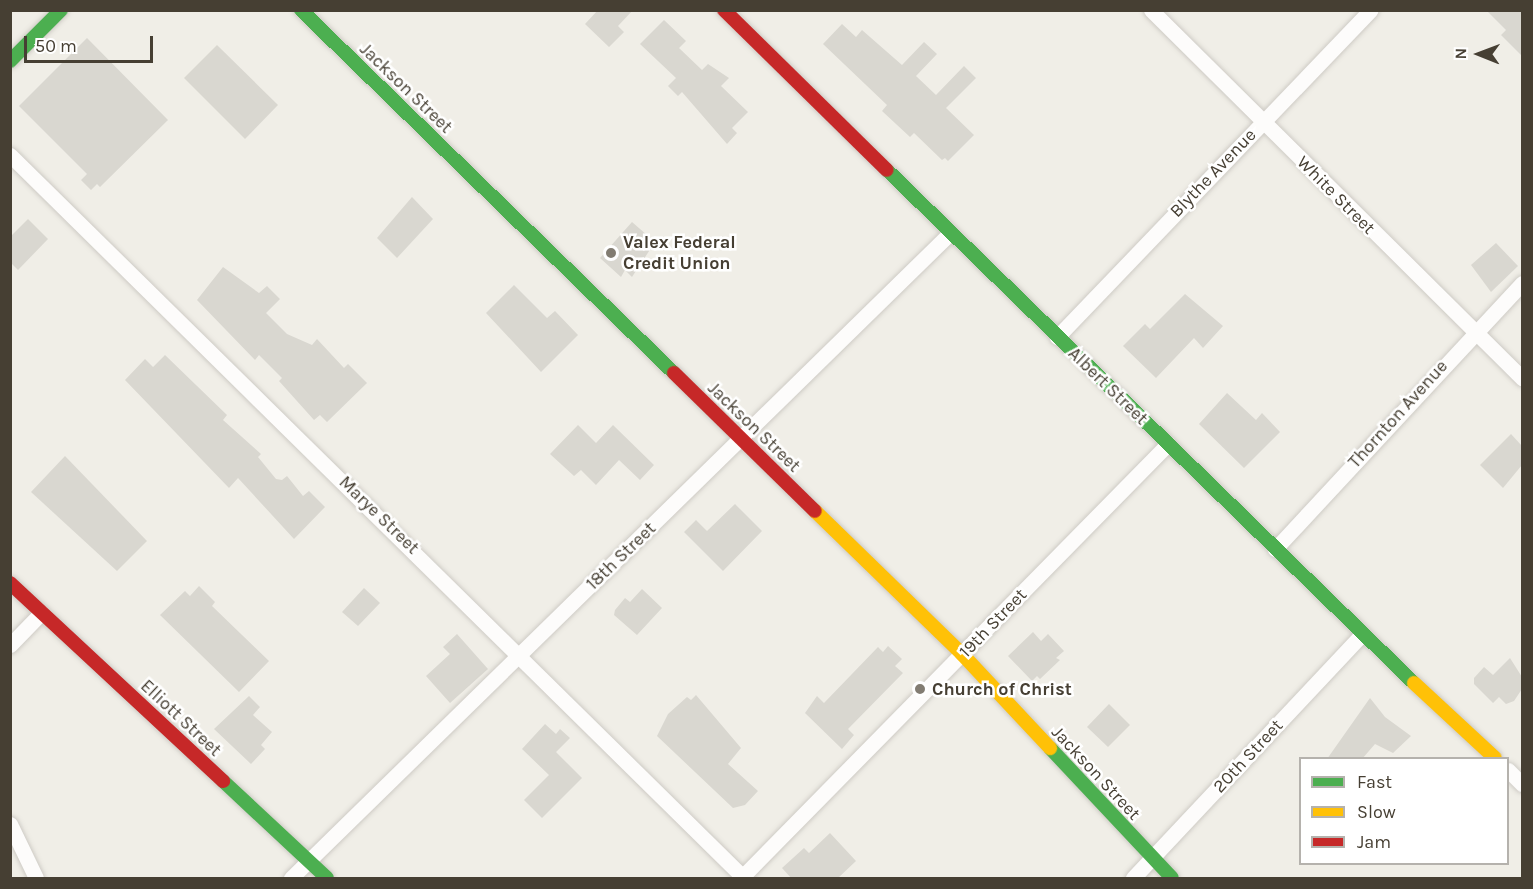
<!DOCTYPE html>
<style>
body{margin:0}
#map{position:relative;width:1533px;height:889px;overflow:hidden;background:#f0eee7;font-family:Karla,sans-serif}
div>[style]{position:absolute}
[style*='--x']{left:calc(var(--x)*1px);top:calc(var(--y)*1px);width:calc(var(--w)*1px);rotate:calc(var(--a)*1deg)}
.building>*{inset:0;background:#d9d7d0}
.roads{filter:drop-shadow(0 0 2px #cecbc5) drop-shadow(0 0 2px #cecbc5)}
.street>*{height:15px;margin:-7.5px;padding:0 7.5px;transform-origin:7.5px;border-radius:7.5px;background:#fdfcfb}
.fast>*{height:14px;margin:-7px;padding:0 7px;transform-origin:7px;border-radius:7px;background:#4caf50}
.slow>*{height:14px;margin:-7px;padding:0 7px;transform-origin:7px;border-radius:7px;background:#ffc107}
.jam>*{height:14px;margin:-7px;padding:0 7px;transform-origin:7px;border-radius:7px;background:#c62828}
.dots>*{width:16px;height:16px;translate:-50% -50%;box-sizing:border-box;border:3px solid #fff;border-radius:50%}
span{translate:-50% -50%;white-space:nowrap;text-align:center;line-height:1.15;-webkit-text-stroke:5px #fff;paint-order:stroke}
.street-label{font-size:18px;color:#463f33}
.poi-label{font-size:18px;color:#463f33;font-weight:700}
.left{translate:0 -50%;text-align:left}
.frame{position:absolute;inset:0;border:12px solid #463f33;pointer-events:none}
.legend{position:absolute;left:1299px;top:757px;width:210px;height:108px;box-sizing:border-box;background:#fff;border:2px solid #b5b2ad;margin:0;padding:8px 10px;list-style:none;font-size:18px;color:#463f33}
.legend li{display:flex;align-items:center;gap:12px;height:30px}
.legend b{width:30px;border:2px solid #b5b2ad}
.north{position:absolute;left:1449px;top:24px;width:60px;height:60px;-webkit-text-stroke:4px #fff;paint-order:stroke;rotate:271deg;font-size:16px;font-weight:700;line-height:24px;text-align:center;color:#463f33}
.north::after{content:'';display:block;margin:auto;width:21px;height:27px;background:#463f33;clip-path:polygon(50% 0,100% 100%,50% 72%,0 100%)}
.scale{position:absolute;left:24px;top:36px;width:129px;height:27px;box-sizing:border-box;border:3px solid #463f33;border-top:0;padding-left:8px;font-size:18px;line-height:21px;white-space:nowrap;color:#463f33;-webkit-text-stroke:4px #fff;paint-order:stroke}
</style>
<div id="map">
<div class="building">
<div style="clip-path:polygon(598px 10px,633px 10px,618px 26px,624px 32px,609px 47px,585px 24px)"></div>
<div style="clip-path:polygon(1486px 10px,1522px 10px,1522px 56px,1501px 35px,1506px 30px)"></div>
<div style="clip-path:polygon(664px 20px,686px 41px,679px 48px,702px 70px,708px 64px,729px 78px,721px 86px,748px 112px,732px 128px,737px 133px,727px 144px,682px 92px,678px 96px,668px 86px,676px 78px,640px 44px)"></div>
<div style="clip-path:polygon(842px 24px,856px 37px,862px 30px,902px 65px,924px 42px,937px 54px,916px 76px,936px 95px,964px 66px,976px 78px,946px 108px,974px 135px,948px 161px,945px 158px,942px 160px,914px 133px,910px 137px,882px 111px,887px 105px,823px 44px)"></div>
<div style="clip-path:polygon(87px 38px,168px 120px,100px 187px,97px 184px,91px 190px,81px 180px,87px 174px,19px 106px)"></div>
<div style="clip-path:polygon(217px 45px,278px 105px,245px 139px,184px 78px)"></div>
<div style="clip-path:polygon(412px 197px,433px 219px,397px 258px,377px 238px)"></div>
<div style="clip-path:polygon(28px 219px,48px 239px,18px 270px,10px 262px,10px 237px)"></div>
<div style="clip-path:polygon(632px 222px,655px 242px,632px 277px,625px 270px,621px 277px,600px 258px)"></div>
<div style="clip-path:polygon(1496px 243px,1518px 266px,1491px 292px,1471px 265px)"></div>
<div style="clip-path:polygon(223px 267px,259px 293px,267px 286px,280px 299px,266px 313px,287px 334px,312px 345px,317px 339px,344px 368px,348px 364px,367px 383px,327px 422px,320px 415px,314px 420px,279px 381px,282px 378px,259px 355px,255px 360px,197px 300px)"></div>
<div style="clip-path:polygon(514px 285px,547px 318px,555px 311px,578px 335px,541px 372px,486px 313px)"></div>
<div style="clip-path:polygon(1185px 294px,1223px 326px,1203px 348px,1194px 338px,1156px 378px,1123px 346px,1145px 324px,1150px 329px)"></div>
<div style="clip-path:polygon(165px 355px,227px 415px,223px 420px,261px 454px,258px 457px,276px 479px,282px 480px,287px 476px,303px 496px,309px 491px,325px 507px,294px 539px,238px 478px,229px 488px,125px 380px,145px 359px,153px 367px)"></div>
<div style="clip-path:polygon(1227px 393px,1256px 420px,1262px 413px,1280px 432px,1244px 468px,1199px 424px)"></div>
<div style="clip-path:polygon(578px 425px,596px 443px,613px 425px,654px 465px,640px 480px,619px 460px,596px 485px,581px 470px,574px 476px,550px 454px)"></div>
<div style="clip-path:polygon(1511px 434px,1522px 446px,1522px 465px,1503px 488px,1480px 465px)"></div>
<div style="clip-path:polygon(65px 456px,147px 541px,117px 571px,31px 492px)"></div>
<div style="clip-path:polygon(735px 504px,762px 531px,723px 571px,684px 532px,696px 520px,707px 531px)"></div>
<div style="clip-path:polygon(199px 586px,215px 602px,212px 606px,269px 661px,239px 692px,160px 615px,185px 591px,190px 596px)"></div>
<div style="clip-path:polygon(364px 588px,380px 603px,358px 626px,342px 612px)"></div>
<div style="clip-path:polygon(642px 589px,662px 608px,637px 635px,614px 615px,615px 610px,625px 598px,630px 602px)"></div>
<div style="clip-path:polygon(1033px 632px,1041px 641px,1048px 634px,1064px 651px,1056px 658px,1060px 660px,1040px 679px,1037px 676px,1032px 681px,1008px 656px)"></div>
<div style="clip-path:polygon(457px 634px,488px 669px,450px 703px,426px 676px,450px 654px,443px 647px)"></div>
<div style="clip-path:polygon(888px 646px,902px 659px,895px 666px,903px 673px,848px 729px,854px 735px,842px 749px,805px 713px,817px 696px,824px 703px,878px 647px,883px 652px)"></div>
<div style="clip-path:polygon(1510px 658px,1522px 677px,1522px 689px,1514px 701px,1506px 704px,1499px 697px,1493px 703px,1474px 684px,1474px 678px,1484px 667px,1493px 675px)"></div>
<div style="clip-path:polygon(696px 695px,741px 748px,728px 764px,758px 791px,745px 805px,733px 808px,657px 736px,668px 714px,687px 697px,691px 700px)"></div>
<div style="clip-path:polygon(249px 696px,260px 707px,253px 715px,272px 732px,261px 745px,265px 749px,251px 764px,214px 729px)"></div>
<div style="clip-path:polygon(1370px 698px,1385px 717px,1411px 736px,1393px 753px,1375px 744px,1362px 759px,1327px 759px)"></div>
<div style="clip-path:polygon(1109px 704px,1130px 725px,1108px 747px,1087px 727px)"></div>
<div style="clip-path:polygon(545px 724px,556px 734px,560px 729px,570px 738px,556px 752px,582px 778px,542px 818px,524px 800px,549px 775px,522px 749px)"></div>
<div style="clip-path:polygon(830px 833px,856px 861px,837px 879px,792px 879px,782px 868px,804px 848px,809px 853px)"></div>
</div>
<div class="roads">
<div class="street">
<div style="--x:1151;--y:10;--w:523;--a:44.77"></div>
<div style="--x:10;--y:155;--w:1030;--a:44.57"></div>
<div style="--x:1057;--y:337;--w:453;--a:-46.2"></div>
<div style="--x:1275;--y:549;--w:363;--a:-47.1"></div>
<div style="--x:10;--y:645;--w:45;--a:-45.9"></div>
<div style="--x:1508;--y:770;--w:20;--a:45"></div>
<div style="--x:10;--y:824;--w:60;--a:64.3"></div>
<div style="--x:291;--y:878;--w:922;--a:-44.38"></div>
<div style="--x:741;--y:878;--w:609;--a:-45.47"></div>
<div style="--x:1133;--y:878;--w:335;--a:-46.8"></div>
</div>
<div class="fast">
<div style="--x:301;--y:10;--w:520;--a:44.22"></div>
<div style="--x:10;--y:61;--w:72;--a:-45"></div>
<div style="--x:887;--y:170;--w:735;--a:44.23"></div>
<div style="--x:1050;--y:748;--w:178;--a:46.8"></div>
<div style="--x:223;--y:781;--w:142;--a:43"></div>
</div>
<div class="slow">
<div style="--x:815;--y:511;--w:205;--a:44.2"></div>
<div style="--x:962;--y:654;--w:129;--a:46.9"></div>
<div style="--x:1414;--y:683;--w:110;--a:42.8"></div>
</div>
<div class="jam">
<div style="--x:724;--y:10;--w:228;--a:44.5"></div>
<div style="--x:674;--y:373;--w:197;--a:44.4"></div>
<div style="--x:10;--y:583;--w:291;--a:42.9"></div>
</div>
</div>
<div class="dots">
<div style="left:611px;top:253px;background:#827c72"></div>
<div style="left:920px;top:689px;background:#827c72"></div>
</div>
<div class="street-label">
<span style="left:406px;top:88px;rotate:44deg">Jackson Street</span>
<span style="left:1213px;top:173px;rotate:-46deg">Blythe Avenue</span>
<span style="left:1336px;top:195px;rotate:45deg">White Street</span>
<span style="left:1108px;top:386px;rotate:44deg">Albert Street</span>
<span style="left:1398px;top:414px;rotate:-48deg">Thornton Avenue</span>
<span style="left:754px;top:427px;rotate:44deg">Jackson Street</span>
<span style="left:379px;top:515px;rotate:44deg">Marye Street</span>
<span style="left:621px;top:556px;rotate:-44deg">18th Street</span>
<span style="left:993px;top:623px;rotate:-46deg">19th Street</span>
<span style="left:181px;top:718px;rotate:43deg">Elliott Street</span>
<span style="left:1248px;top:756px;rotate:-47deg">20th Street</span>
<span style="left:1096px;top:773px;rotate:47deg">Jackson Street</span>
</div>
<div class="poi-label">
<span class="left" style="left:623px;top:253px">Valex Federal<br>Credit Union</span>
<span class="left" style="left:932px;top:689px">Church of Christ</span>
</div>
<div class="frame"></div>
<ul class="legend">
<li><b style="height:8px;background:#4caf50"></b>Fast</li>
<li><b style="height:8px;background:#ffc107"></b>Slow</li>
<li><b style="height:8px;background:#c62828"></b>Jam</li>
</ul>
<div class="north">N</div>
<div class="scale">50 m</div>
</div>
